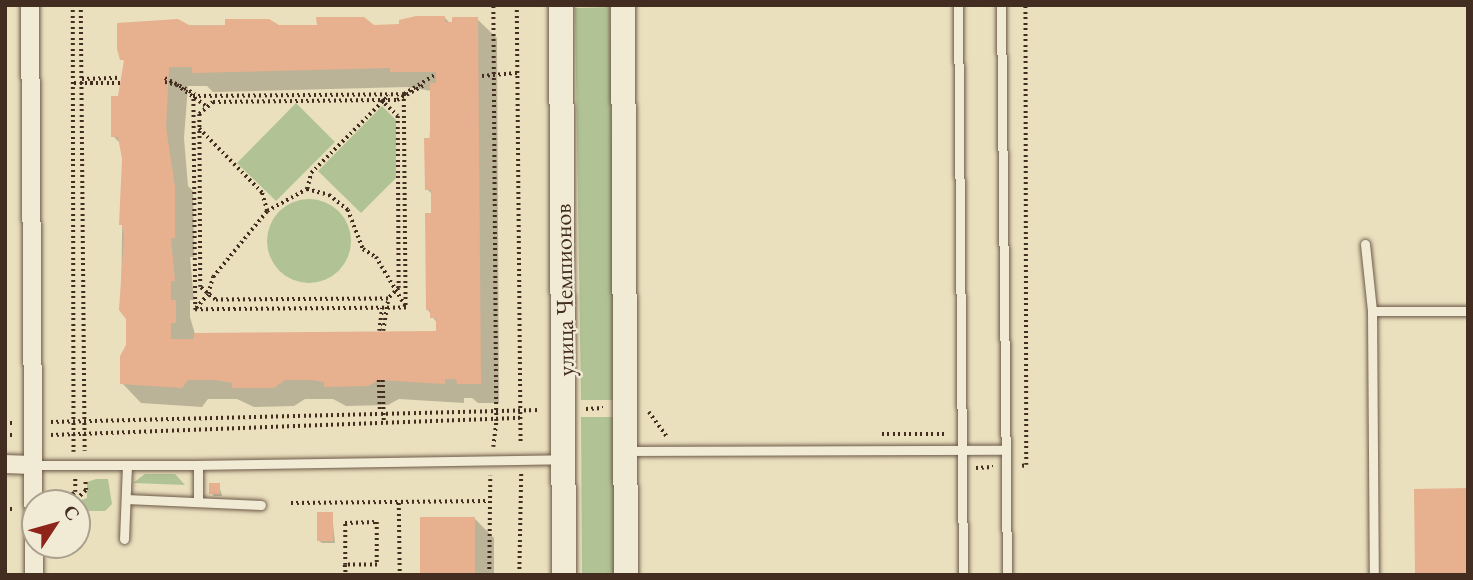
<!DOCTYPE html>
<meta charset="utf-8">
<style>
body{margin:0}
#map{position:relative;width:1473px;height:580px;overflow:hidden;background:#eae0be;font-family:"EB Garamond",serif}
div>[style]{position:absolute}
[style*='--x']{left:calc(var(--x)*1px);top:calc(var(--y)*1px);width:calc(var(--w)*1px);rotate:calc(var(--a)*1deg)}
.green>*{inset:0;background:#b1c395}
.round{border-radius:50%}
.shadow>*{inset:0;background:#0003}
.building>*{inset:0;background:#e7b08f}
.path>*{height:3.5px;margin-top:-1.75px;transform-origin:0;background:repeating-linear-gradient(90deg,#432c20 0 2px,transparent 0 5.5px)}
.roads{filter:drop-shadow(0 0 2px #6d5948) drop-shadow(0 0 2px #6d5948)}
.lane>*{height:9px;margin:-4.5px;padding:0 4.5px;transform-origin:4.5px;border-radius:4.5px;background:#f1ebd5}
.street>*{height:18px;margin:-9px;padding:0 9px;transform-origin:9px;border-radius:9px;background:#f1ebd5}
.secondary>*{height:24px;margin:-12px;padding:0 12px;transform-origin:12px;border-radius:12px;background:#f1ebd5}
span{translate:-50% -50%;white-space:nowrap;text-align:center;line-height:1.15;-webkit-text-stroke:5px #f1ebd5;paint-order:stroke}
.street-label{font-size:24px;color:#432c20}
.frame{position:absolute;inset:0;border:7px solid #432c20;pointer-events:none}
.north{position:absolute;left:21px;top:489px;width:70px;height:70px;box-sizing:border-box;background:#f1ebd5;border:2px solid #ab9f8d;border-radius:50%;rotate:54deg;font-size:19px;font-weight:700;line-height:28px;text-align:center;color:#432c20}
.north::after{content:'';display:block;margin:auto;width:24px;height:32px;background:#8f2418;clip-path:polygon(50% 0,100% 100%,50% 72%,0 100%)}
</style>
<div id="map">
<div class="green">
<div style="clip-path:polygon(610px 7px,615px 400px,581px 400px,575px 8px)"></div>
<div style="clip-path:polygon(296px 103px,335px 142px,276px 201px,237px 163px)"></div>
<div style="clip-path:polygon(382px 106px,396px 120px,396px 178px,361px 213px,318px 171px)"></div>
<div class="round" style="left:267px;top:199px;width:84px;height:84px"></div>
<div style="clip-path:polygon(581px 417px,615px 417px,614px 575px,582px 575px)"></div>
<div style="clip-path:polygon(145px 474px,175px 474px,185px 485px,133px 483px)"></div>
<div style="clip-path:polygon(96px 479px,108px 479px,112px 504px,105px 511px,77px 511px,77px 503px,73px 503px,87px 498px,87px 482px)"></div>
</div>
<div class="shadow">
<div style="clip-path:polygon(evenodd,445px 18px,454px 27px,477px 19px,497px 38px,499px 403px,478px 403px,472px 398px,464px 398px,464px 403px,399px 399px,388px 405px,346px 406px,333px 399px,305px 399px,294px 406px,254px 407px,237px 399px,208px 399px,202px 407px,141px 403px,122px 383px,128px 346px,128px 318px,121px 310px,123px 159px,121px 144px,113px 136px,126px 76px,119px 25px,401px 26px,445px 18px,188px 86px,207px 86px,213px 92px,407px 87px,432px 91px,427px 189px,433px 195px,433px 215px,428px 310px,437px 323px,437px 333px,195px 334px,190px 317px,190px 300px,194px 300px,190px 257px,194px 257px,193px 191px,188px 186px,184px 138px,188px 86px)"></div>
<div style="clip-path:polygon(219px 485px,222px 496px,214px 496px,211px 493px)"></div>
<div style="clip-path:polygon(332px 514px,335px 543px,322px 543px,319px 541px)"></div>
<div style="clip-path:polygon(474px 518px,494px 538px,494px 575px,422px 575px)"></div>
</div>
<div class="building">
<div style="clip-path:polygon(evenodd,416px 16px,445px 16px,445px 22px,452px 22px,452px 17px,478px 17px,481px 384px,457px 384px,456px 379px,445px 379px,445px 384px,379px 380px,368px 386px,324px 387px,324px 382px,312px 380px,285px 380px,274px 388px,232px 388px,232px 383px,216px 380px,188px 380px,182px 388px,120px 384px,120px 356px,126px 345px,126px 319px,119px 310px,124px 237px,122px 225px,119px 225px,122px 159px,118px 137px,111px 137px,111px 96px,118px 96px,124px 60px,120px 60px,117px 49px,117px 23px,178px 19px,191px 26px,225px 25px,225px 19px,269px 19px,279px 25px,317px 25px,316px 17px,364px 17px,374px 25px,399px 24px,399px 20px,416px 16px,169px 67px,192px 67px,192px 73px,390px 68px,390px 72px,436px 72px,436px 83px,430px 83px,430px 138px,424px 138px,425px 190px,431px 190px,431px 213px,425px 213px,426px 310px,430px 310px,430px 318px,436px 318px,436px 331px,194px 333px,194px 339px,171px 339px,171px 323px,176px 323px,176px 300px,171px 300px,171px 281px,175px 281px,171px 238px,175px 238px,175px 187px,166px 127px,169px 67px)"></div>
<div style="clip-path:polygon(209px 483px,220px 483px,220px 494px,209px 494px)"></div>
<div style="clip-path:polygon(1468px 488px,1468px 575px,1415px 575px,1414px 489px)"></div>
<div style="clip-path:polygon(317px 512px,333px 512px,333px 541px,317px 541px)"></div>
<div style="clip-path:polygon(420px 517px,475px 517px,475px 575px,420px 575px)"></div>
</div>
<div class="path">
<div style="--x:73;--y:5;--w:447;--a:89.9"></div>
<div style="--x:81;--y:5;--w:446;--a:89.5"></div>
<div style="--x:517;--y:5;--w:439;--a:89.5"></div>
<div style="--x:482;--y:76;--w:36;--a:-5"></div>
<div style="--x:165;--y:78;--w:34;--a:28"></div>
<div style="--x:82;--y:79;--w:38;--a:-2"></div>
<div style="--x:165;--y:82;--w:12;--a:14"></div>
<div style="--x:177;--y:85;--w:37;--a:36"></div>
<div style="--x:74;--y:83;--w:46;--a:0"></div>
<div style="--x:404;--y:94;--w:214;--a:89.5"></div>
<div style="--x:406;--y:308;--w:211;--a:179.5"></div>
<div style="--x:195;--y:310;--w:214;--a:-90.5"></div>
<div style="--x:193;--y:96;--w:211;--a:-0.5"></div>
<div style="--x:404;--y:94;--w:38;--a:-32"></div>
<div style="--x:381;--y:100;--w:23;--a:43"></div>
<div style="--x:398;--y:116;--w:172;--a:89.7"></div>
<div style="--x:399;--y:288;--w:16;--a:135"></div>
<div style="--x:388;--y:299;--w:173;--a:179.7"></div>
<div style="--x:215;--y:300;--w:20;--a:-139"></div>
<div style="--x:200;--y:287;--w:173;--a:-90.3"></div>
<div style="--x:199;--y:114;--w:18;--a:-41"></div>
<div style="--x:213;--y:102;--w:168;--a:-0.7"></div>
<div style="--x:383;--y:100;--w:14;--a:0"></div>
<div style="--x:397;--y:100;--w:31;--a:-29"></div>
<div style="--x:307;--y:189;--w:23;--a:15"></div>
<div style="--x:329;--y:195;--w:24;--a:38"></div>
<div style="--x:348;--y:210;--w:42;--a:69"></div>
<div style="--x:363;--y:249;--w:15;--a:32"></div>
<div style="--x:376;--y:257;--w:58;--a:59"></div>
<div style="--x:267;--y:211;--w:46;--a:-28.8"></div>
<div style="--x:307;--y:189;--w:16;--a:-76"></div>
<div style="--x:311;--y:173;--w:110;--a:-45"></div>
<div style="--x:196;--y:308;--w:18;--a:-49"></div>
<div style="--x:208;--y:294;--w:18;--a:-74"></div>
<div style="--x:213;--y:277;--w:85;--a:-50.7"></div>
<div style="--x:267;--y:211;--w:19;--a:-106"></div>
<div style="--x:262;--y:193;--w:90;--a:-134.5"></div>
<div style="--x:379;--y:331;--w:23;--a:-83"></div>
<div style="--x:383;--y:331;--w:32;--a:-81"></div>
<div style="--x:379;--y:380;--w:33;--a:88"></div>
<div style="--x:383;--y:380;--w:42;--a:88.6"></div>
<div style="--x:586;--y:409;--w:17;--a:-3"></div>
<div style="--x:649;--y:412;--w:31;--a:54"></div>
<div style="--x:51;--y:422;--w:489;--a:-1.4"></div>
<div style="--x:5;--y:423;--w:10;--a:0"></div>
<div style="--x:882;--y:434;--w:62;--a:0"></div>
<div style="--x:5;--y:435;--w:10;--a:0"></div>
<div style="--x:51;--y:435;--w:470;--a:-2.1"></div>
<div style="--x:493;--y:447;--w:26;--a:-83"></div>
<div style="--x:496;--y:421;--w:416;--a:-90.4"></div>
<div style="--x:1022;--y:466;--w:4;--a:-14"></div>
<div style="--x:1026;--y:465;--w:460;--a:-90.1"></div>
<div style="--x:976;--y:468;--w:17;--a:-3"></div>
<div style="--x:51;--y:502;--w:13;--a:-4"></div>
<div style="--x:64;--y:501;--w:14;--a:-39"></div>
<div style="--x:75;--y:492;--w:14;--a:-90"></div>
<div style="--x:72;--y:503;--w:19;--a:-43"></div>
<div style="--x:86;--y:490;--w:10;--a:-96"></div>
<div style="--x:291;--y:503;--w:198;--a:-0.6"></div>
<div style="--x:399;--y:503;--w:72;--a:89.2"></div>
<div style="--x:5;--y:509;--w:10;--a:0"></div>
<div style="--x:377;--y:522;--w:43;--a:90"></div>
<div style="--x:377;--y:565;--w:32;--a:180"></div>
<div style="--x:345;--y:565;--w:42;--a:-90"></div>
<div style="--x:345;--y:523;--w:32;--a:-2"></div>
<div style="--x:345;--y:565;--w:10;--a:84"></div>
<div style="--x:489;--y:575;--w:99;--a:-89.4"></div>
<div style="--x:519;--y:575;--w:102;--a:-88.9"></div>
</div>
<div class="roads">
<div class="lane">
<div style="--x:958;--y:5;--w:570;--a:89.5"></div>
<div style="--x:1001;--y:5;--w:570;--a:89.4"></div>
<div style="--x:1365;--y:244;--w:67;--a:84"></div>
<div style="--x:1372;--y:311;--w:96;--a:0"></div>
<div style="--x:1372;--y:311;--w:264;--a:89.6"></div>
<div style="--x:628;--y:451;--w:376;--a:-0.2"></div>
<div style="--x:31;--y:465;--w:96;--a:0"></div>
<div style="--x:127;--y:465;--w:74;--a:92.3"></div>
<div style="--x:127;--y:465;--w:71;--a:0"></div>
<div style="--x:198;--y:465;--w:37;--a:90"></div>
<div style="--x:198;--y:465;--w:362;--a:-0.9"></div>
<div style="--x:126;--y:499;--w:135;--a:2.5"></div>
</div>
<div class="street">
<div style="--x:30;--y:5;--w:570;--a:89.6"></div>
<div style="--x:5;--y:464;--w:26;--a:2"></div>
</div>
<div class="secondary">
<div style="--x:561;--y:5;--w:570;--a:89.7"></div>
<div style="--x:623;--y:5;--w:570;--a:89.7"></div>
</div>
</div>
<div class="street-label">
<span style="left:564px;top:290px;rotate:-91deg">улица Чемпионов</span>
</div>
<div class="frame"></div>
<div class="north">С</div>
</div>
